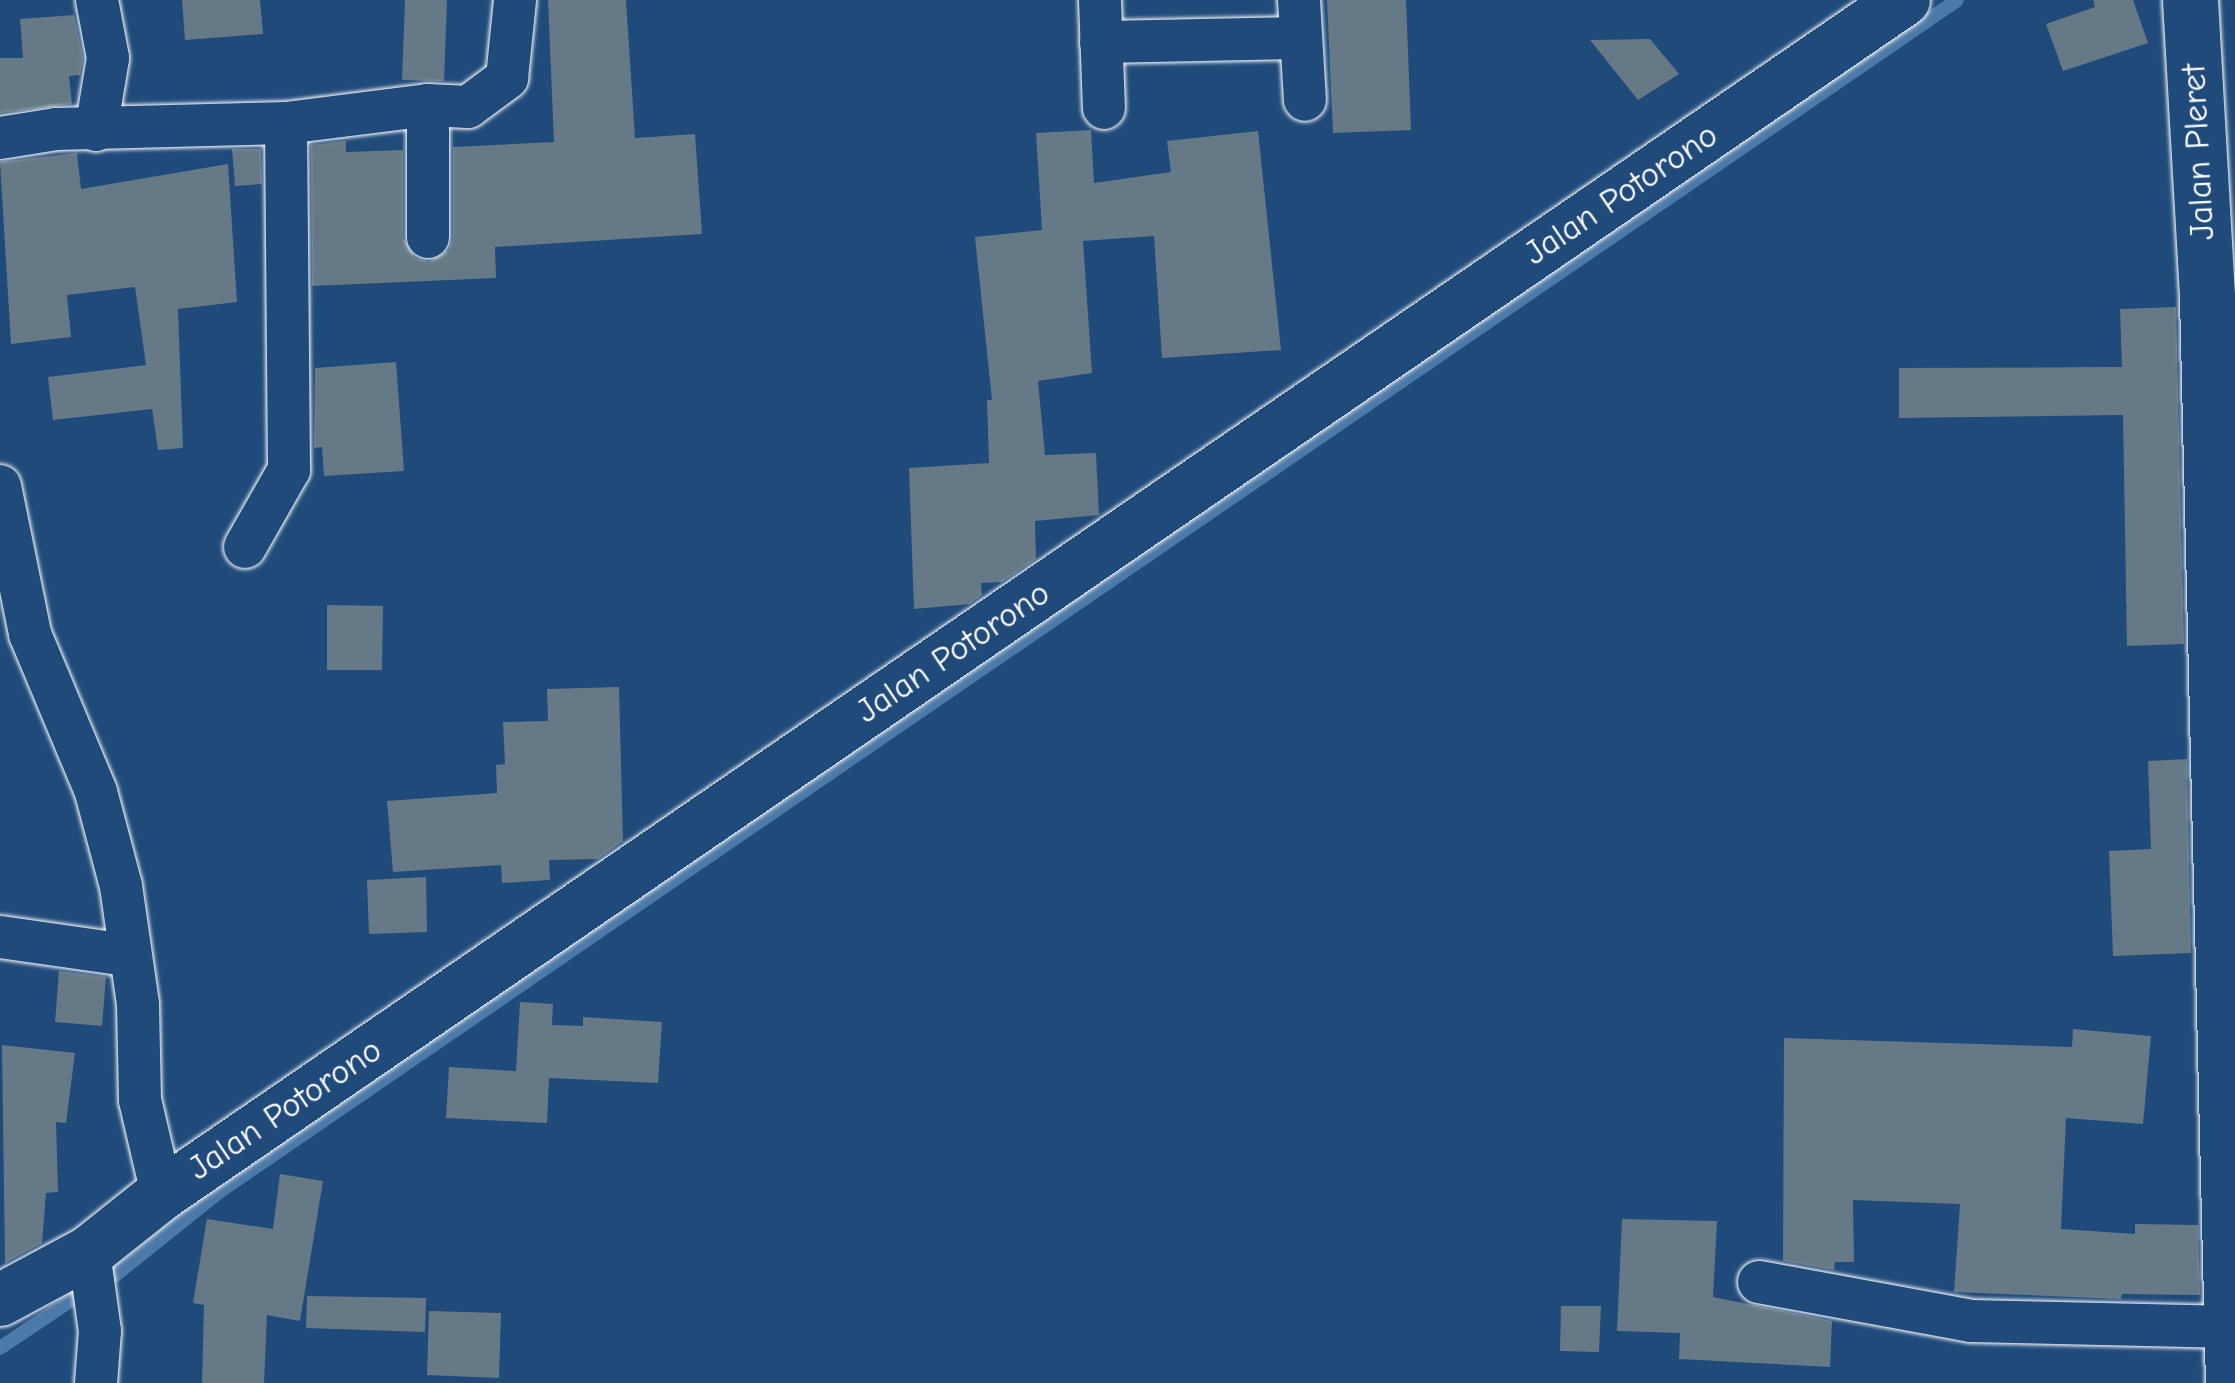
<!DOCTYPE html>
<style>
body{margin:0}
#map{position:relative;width:2235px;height:1383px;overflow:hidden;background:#1f4a7a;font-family:"Comic Neue",sans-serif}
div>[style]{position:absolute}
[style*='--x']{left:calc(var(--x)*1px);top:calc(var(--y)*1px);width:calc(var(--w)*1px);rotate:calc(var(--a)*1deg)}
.stream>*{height:14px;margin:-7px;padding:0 7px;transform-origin:7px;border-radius:7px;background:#4d79a8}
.building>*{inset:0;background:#667987}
.roads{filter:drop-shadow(0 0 2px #fff) drop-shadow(0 0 2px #fff)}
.minor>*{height:42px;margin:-21px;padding:0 21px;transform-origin:21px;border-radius:21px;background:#1f4a7a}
.tertiary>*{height:52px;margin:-26px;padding:0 26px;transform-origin:26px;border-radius:26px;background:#1f4a7a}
.secondary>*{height:55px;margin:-27.5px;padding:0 27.5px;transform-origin:27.5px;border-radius:27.5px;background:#1f4a7a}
span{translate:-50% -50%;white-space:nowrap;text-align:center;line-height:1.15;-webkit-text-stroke:8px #1f4a7a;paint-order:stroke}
.street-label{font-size:35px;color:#fff}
</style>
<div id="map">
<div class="stream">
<div style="--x:114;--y:1276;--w:134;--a:-38.7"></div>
<div style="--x:219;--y:1192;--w:2107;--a:-34.44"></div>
<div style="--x:0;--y:1348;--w:99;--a:-33.9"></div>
</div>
<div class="building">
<div style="clip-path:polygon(182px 0,260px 0,263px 34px,185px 40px)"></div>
<div style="clip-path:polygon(405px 0,447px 0,444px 81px,402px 80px)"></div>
<div style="clip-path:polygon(548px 0,626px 0,635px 138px,695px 134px,702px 234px,495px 247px,496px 278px,312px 286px,311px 145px,346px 141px,346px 152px,403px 150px,403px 238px,415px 258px,429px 262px,449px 250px,453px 238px,453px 147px,554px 142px)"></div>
<div style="clip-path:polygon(1327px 0,1406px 0,1411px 130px,1333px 133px)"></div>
<div style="clip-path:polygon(2093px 0,2133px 0,2148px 43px,2063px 71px,2046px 24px,2095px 7px)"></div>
<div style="clip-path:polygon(74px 15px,83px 58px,80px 75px,69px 76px,72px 104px,0 113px,0 58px,23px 58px,20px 19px)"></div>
<div style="clip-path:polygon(1650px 39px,1679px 74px,1638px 100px,1590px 40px)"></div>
<div style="clip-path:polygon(1091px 130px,1094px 183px,1171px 172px,1167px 141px,1258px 131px,1281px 350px,1162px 358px,1154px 236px,1083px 241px,1092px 373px,1038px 381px,1045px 455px,1096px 453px,1099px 515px,1035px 521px,1036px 559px,1002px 582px,981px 583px,982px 595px,970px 604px,914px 609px,909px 468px,989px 463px,987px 400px,992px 400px,975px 237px,1042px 230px,1036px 133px)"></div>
<div style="clip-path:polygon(232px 149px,261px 149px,262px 184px,235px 186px)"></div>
<div style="clip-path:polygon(77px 153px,81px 189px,228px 164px,237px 302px,178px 309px,183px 448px,158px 450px,152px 409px,53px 420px,48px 377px,146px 365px,135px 287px,67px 295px,71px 337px,11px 344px,0 162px)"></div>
<div style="clip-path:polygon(2176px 307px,2184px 644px,2127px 646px,2123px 415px,1899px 418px,1899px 368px,2122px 367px,2120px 309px)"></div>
<div style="clip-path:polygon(396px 362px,404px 471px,324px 476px,322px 447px,314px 448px,315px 368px)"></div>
<div style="clip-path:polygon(327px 605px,383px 606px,382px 670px,327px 670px)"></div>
<div style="clip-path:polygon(619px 687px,623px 841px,598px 859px,549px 860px,550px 880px,502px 883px,501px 865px,393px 872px,387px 801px,497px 793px,496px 765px,505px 764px,503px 722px,548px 721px,547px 689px)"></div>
<div style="clip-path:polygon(2187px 759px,2191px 953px,2113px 956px,2109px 851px,2151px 849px,2148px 761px)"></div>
<div style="clip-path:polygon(426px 877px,427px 932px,369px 934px,367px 880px)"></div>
<div style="clip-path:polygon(59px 971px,106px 977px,102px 1026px,55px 1022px)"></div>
<div style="clip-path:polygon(520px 1002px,553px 1004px,552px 1025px,583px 1026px,583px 1017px,662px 1022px,658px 1083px,549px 1078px,547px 1123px,446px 1118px,449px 1067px,516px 1071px)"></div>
<div style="clip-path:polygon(2073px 1029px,2151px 1036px,2143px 1124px,2066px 1118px,2061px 1229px,2135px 1234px,2135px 1224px,2198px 1225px,2200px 1295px,2122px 1294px,2121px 1299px,1954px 1292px,1960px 1204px,1853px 1200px,1854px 1262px,1835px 1262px,1834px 1270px,1783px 1261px,1784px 1038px,2072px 1047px)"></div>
<div style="clip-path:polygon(2px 1045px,75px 1053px,66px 1123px,56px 1122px,58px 1192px,46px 1193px,42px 1243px,5px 1263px)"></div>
<div style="clip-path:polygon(280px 1174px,323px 1181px,300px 1321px,267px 1315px,264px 1383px,202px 1383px,204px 1305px,193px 1303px,207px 1219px,273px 1229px)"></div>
<div style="clip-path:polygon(1622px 1219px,1717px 1221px,1713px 1297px,1832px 1321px,1830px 1367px,1679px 1359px,1680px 1333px,1617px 1331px)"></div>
<div style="clip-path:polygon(307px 1296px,426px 1298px,425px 1332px,306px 1328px)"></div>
<div style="clip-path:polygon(1561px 1306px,1601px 1306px,1599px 1352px,1560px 1351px)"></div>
<div style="clip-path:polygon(429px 1311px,501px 1313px,499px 1378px,427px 1375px)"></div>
</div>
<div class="roads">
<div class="minor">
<div style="--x:1100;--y:0;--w:108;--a:87.9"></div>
<div style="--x:1299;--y:0;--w:100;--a:86.6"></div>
<div style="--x:1101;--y:42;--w:199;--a:-1.2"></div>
<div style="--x:428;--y:105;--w:132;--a:90"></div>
<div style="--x:96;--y:130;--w:73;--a:-80.5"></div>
<div style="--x:108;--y:58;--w:59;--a:-100.7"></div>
<div style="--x:0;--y:138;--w:57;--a:-9.1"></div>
<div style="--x:56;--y:129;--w:230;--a:-1.5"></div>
<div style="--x:286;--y:123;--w:143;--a:-7.2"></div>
<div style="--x:428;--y:105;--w:40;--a:2.9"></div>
<div style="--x:468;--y:107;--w:49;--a:-36.6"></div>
<div style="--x:507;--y:78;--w:78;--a:-84.1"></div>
<div style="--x:0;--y:486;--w:151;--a:78.5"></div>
<div style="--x:30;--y:634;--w:171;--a:67.3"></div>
<div style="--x:96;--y:792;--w:97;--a:75.1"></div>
<div style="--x:121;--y:886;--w:119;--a:81.8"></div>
<div style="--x:138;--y:1004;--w:96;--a:88.8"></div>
<div style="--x:140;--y:1100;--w:97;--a:76.8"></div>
<div style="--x:245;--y:547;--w:89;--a:-60.3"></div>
<div style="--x:289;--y:470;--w:347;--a:-90.5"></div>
<div style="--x:0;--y:937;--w:128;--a:8.1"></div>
<div style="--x:89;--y:1252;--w:80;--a:82.1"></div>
<div style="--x:100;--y:1331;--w:52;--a:94.4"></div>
<div style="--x:1759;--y:1282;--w:216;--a:10.4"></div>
<div style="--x:1971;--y:1321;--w:261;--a:1.3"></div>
</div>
<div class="tertiary">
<div style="--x:0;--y:1300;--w:101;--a:-28.3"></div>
<div style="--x:89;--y:1252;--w:93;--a:-38.5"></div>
<div style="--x:162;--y:1194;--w:2112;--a:-34.43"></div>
</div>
<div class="secondary">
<div style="--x:2190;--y:0;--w:297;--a:86.7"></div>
<div style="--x:2207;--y:297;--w:1086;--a:88.63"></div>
</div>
</div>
<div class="street-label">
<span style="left:2198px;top:152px;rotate:-93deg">Jalan Pleret</span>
<span style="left:1621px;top:194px;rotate:-34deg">Jalan Potorono</span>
<span style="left:953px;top:652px;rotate:-34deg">Jalan Potorono</span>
<span style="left:285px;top:1109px;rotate:-34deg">Jalan Potorono</span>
</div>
</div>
